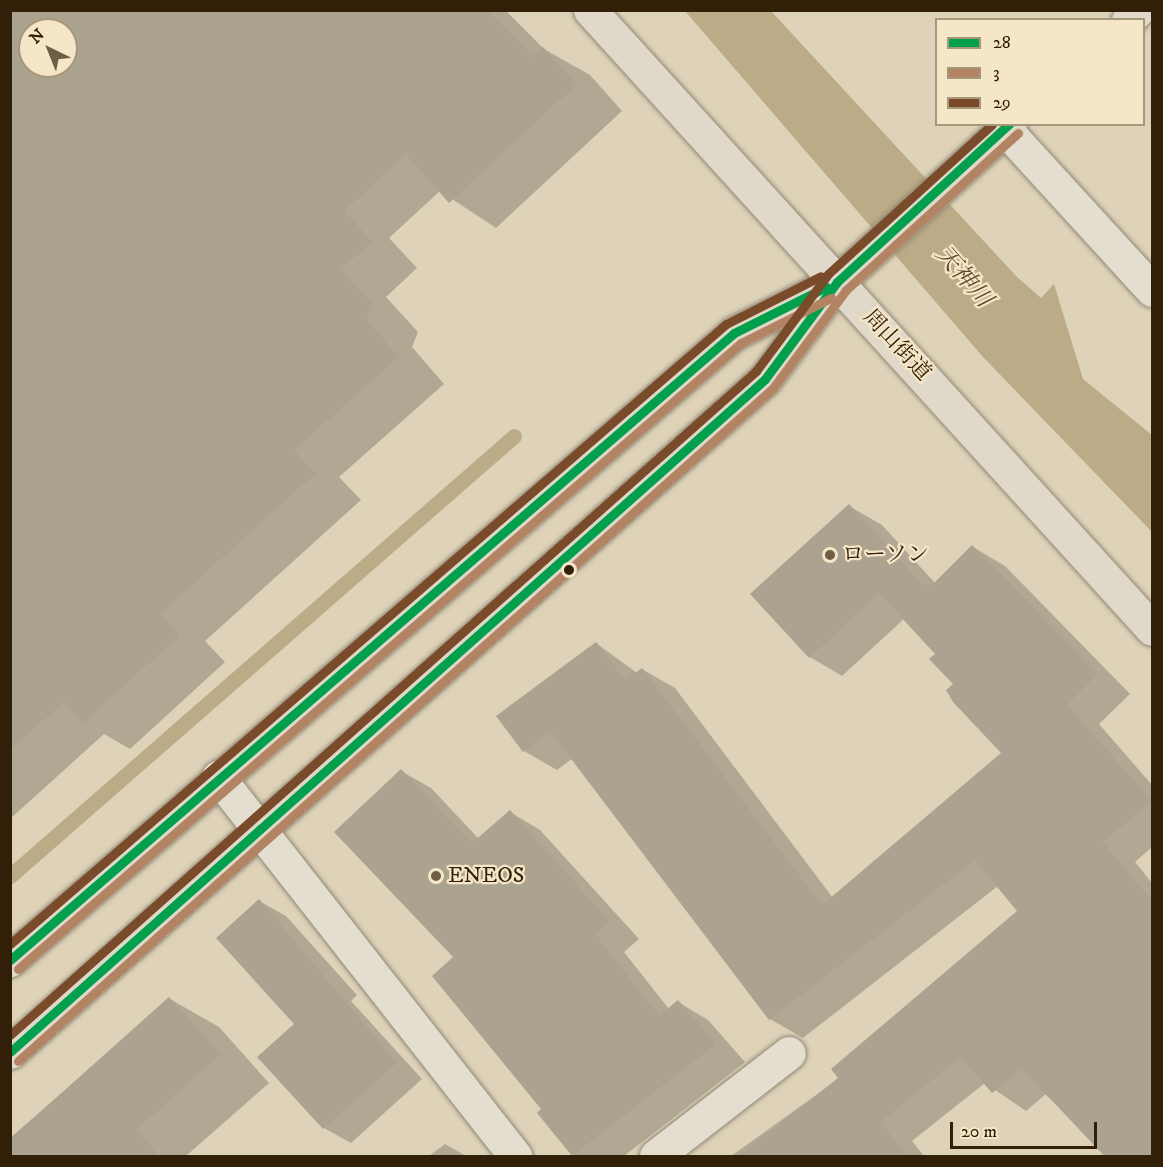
<!DOCTYPE html>
<meta charset="utf-8">
<style>
body{margin:0}
#map{position:relative;width:1163px;height:1167px;overflow:hidden;background:#ded3b8;font-family:"IM FELL DW Pica","Noto Serif JP",serif}
div>[style]{position:absolute}
[style*='--x']{left:calc(var(--x)*1px);top:calc(var(--y)*1px);width:calc(var(--w)*1px);rotate:calc(var(--a)*1deg)}
.water>*{inset:0;background:#bcab87}
.shadow>*{inset:0;background:#0003}
.stream>*{height:15px;margin:-7.5px;padding:0 7.5px;transform-origin:7.5px;border-radius:7.5px;background:#bcab87}
.building>*{inset:0;background:#aba28f}
.roads{filter:drop-shadow(0 0 2px #908876) drop-shadow(0 0 2px #908876)}
.minor>*{height:33px;margin:-16.5px;padding:0 16.5px;transform-origin:16.5px;border-radius:16.5px;background:#e4ded1}
.primary>*{height:33px;margin:-16.5px;padding:0 16.5px;transform-origin:16.5px;border-radius:16.5px;background:#e0d9c9}
.trunk>*{height:33px;margin:-16.5px;padding:0 16.5px;transform-origin:16.5px;border-radius:16.5px;background:#e0d9c9}
.bus-1>*{height:9px;margin:-4.5px;padding:0 4.5px;transform-origin:4.5px;border-radius:4.5px;background:#029f4d}
.bus-2>*{height:9px;margin:-4.5px;padding:0 4.5px;transform-origin:4.5px;border-radius:4.5px;background:#b28464}
.bus-3>*{height:9px;margin:-4.5px;padding:0 4.5px;transform-origin:4.5px;border-radius:4.5px;background:#7a4b2a}
.dots>*{width:16px;height:16px;translate:-50% -50%;box-sizing:border-box;border:3px solid #f4e6c6;border-radius:50%}
span{translate:-50% -50%;white-space:nowrap;text-align:center;line-height:1.15;-webkit-text-stroke:4.5px #f4e6c6;paint-order:stroke}
.street-label{font-size:22px;color:#321f08}
.poi-label{font-size:22px;color:#321f08}
.left{translate:0 -50%;text-align:left}
.water-label{font-size:24px;color:#5d4a2d;font-style:italic}
.frame{position:absolute;inset:0;border:12px solid #321f08;pointer-events:none}
.legend{position:absolute;left:935px;top:18px;width:210px;height:108px;box-sizing:border-box;background:#f4e6c6;border:2px solid #a6967a;margin:0;padding:8px 10px;list-style:none;font-size:18px;color:#321f08}
.legend li{display:flex;align-items:center;gap:12px;height:30px}
.legend b{width:30px;border:2px solid #a6967a}
.north{position:absolute;left:18px;top:18px;width:60px;height:60px;box-sizing:border-box;background:#f4e6c6;border:2px solid #a6967a;border-radius:50%;rotate:317deg;font-size:16px;font-weight:700;line-height:24px;text-align:center;color:#321f08}
.north::after{content:'';display:block;margin:auto;width:21px;height:27px;background:#6e5e46;clip-path:polygon(50% 0,100% 100%,50% 72%,0 100%)}
.scale{position:absolute;left:950px;top:1122px;width:147px;height:27px;box-sizing:border-box;border:3px solid #321f08;border-top:0;padding-left:8px;font-size:18px;line-height:21px;white-space:nowrap;color:#321f08;-webkit-text-stroke:4px #f4e6c6;paint-order:stroke}
</style>
<div id="map">
<div class="water">
<div style="clip-path:polygon(685px 11px,771px 11px,1017px 277px,1041px 298px,1054px 284px,1083px 379px,1152px 435px,1152px 532px,983px 357px)"></div>
</div>
<div class="shadow">
<div style="clip-path:polygon(evenodd,10px 10px,505px 10px,544px 49px,590px 75px,622px 111px,496px 228px,440px 191px,389px 238px,417px 268px,386px 297px,418px 332px,412px 347px,444px 384px,339px 477px,361px 500px,205px 641px,225px 662px,130px 749px,104px 734px,10px 819px,10px 10px,30px 30px,66px 30px,66px 66px,30px 66px,30px 30px)"></div>
<div style="clip-path:polygon(849px 506px,882px 525px,936px 584px,973px 547px,1005px 566px,1130px 694px,1099px 724px,1152px 785px,1152px 847px,1135px 862px,1152px 883px,1152px 1156px,1104px 1156px,1046px 1094px,1026px 1111px,985px 1083px,912px 1141px,924px 1156px,731px 1156px,840px 1078px,1019px 911px,998px 886px,803px 1038px,770px 1019px,573px 758px,557px 770px,524px 751px,596px 643px,637px 673px,642px 669px,675px 688px,833px 898px,1004px 753px,937px 654px,905px 618px,842px 676px,810px 657px)"></div>
<div style="clip-path:polygon(401px 771px,431px 788px,479px 839px,510px 812px,540px 830px,639px 939px,624px 952px,669px 1009px,678px 1002px,708px 1020px,745px 1062px,624px 1156px,573px 1155px,539px 1113px,543px 1109px,455px 957px)"></div>
<div style="clip-path:polygon(259px 901px,286px 916px,357px 995px,351px 1001px,422px 1079px,351px 1143px,324px 1128px,260px 1057px,296px 1024px)"></div>
<div style="clip-path:polygon(170px 999px,219px 1027px,269px 1083px,186px 1156px,10px 1156px,10px 1138px)"></div>
<div style="clip-path:polygon(445px 1144px,466px 1156px,429px 1156px)"></div>
</div>
<div class="stream">
<div style="--x:10;--y:876;--w:669;--a:-41.12"></div>
</div>
<div class="building">
<div style="clip-path:polygon(evenodd,10px 10px,488px 10px,533px 57px,543px 47px,577px 84px,449px 203px,406px 154px,344px 211px,372px 241px,341px 270px,373px 304px,366px 319px,399px 357px,294px 450px,316px 473px,160px 614px,180px 635px,83px 723px,64px 702px,10px 750px,10px 10px,30px 30px,66px 30px,66px 66px,30px 66px,30px 30px)"></div>
<div style="clip-path:polygon(849px 504px,922px 584px,931px 586px,972px 545px,1098px 674px,1067px 705px,1152px 801px,1103px 842px,1152px 901px,1152px 1156px,1106px 1156px,1021px 1069px,992px 1093px,961px 1057px,880px 1122px,908px 1156px,739px 1156px,838px 1078px,831px 1069px,1017px 911px,975px 860px,769px 1020px,550px 731px,523px 752px,496px 716px,596px 642px,625px 680px,642px 668px,822px 905px,1001px 753px,953px 702px,946px 690px,953px 684px,929px 659px,935px 654px,879px 593px,809px 658px,750px 594px)"></div>
<div style="clip-path:polygon(401px 769px,472px 843px,510px 810px,610px 922px,595px 934px,659px 1016px,678px 1000px,716px 1044px,572px 1156px,537px 1113px,541px 1109px,432px 976px,453px 957px,334px 832px)"></div>
<div style="clip-path:polygon(259px 899px,397px 1063px,323px 1129px,257px 1057px,294px 1024px,216px 938px)"></div>
<div style="clip-path:polygon(169px 997px,221px 1054px,136px 1130px,159px 1156px,10px 1156px,10px 1139px)"></div>
</div>
<div class="roads">
<div class="minor">
<div style="--x:1005;--y:129;--w:218;--a:47.6"></div>
<div style="--x:218;--y:777;--w:482;--a:51.9"></div>
<div style="--x:656;--y:1156;--w:168;--a:-37.8"></div>
</div>
<div class="primary">
<div style="--x:1128;--y:20;--w:14;--a:-45"></div>
<div style="--x:10;--y:960;--w:958;--a:-40.89"></div>
<div style="--x:734;--y:333;--w:112;--a:-26.6"></div>
<div style="--x:10;--y:1052;--w:1011;--a:-41.71"></div>
<div style="--x:765;--y:379;--w:121;--a:-53.4"></div>
<div style="--x:837;--y:282;--w:234;--a:-42.4"></div>
</div>
<div class="trunk">
<div style="--x:590;--y:10;--w:836;--a:47.76"></div>
</div>
</div>
<div class="bus-1">
<div style="--x:10;--y:960;--w:958;--a:-40.89"></div>
<div style="--x:734;--y:333;--w:103;--a:-26.6"></div>
<div style="--x:10;--y:1052;--w:1011;--a:-41.71"></div>
<div style="--x:765;--y:379;--w:121;--a:-53.4"></div>
<div style="--x:837;--y:282;--w:234;--a:-42.6"></div>
</div>
<div class="bus-2">
<div style="--x:18;--y:969;--w:956;--a:-40.89"></div>
<div style="--x:741;--y:343;--w:101;--a:-26.6"></div>
<div style="--x:18;--y:1061;--w:1011;--a:-41.71"></div>
<div style="--x:773;--y:388;--w:122;--a:-53.3"></div>
<div style="--x:846;--y:290;--w:233;--a:-42.4"></div>
</div>
<div class="bus-3">
<div style="--x:10;--y:944;--w:947;--a:-40.89"></div>
<div style="--x:726;--y:324;--w:106;--a:-26.8"></div>
<div style="--x:10;--y:1035;--w:999;--a:-41.67"></div>
<div style="--x:756;--y:371;--w:121;--a:-53.4"></div>
<div style="--x:828;--y:274;--w:222;--a:-42.4"></div>
</div>
<div class="dots">
<div style="left:830px;top:555px;background:#6e5e46"></div>
<div style="left:569px;top:570px;background:#321f08"></div>
<div style="left:436px;top:876px;background:#6e5e46"></div>
</div>
<div class="street-label">
<span style="left:897px;top:345px;rotate:47deg">周山街道</span>
</div>
<div class="poi-label">
<span class="left" style="left:842px;top:555px">ローソン</span>
<span class="left" style="left:448px;top:876px">ENEOS</span>
</div>
<div class="water-label">
<span style="left:963px;top:277px;rotate:49deg">天神川</span>
</div>
<div class="frame"></div>
<ul class="legend">
<li><b style="height:8px;background:#029f4d"></b>28</li>
<li><b style="height:8px;background:#b28464"></b>3</li>
<li><b style="height:8px;background:#7a4b2a"></b>29</li>
</ul>
<div class="north">N</div>
<div class="scale">20 m</div>
</div>
